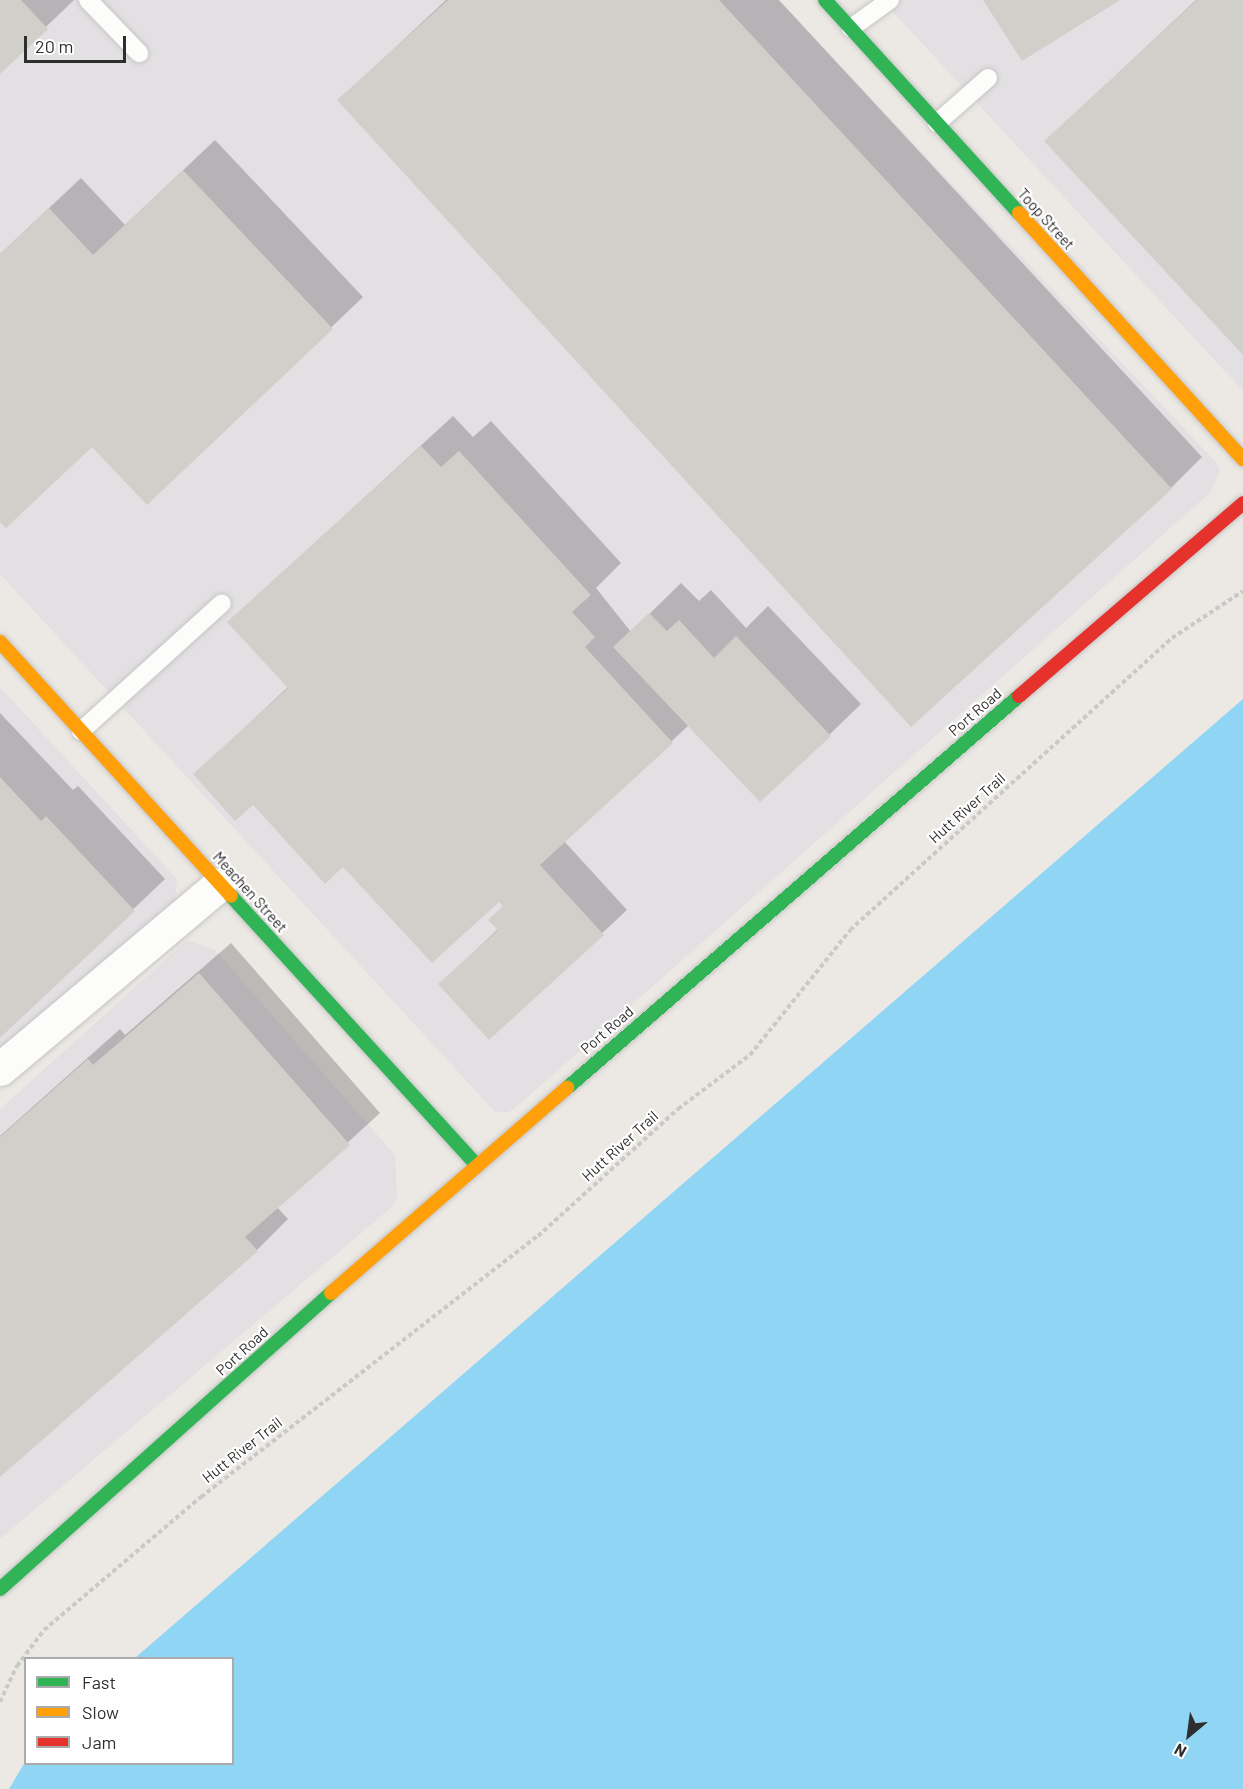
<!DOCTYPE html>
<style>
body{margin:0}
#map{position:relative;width:1243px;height:1789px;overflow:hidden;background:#ece9e4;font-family:Barlow,sans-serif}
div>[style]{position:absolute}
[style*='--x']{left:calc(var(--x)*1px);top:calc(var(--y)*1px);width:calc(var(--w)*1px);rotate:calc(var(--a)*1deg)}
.industrial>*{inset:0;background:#e3e0e3}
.water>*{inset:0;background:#91d5f4}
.shadow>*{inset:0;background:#0003}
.building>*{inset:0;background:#d1cfca}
.path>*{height:4px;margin-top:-2px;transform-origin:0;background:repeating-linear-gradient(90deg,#c9c9c8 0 4.5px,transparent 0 7.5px)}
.roads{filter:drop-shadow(0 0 2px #c6c5c5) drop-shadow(0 0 2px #c6c5c5)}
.lane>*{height:18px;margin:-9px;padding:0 9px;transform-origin:9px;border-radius:9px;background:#fcfcfb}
.street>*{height:33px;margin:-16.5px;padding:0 16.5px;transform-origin:16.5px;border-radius:16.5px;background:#fcfcfb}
.fast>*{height:14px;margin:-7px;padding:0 7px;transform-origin:7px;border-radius:7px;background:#30b455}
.slow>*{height:14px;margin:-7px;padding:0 7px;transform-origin:7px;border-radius:7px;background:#ff9f0a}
.jam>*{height:14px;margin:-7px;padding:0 7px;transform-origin:7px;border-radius:7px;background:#e5322d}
span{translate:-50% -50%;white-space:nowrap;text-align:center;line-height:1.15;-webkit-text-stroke:4.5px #fff;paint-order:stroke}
.street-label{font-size:15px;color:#2e2e2e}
.legend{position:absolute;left:24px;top:1657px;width:210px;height:108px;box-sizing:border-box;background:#fff;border:2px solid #ababab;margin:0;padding:8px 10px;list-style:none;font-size:18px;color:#2e2e2e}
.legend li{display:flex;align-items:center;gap:12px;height:30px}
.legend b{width:30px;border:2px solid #ababab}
.north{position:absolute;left:1159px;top:1705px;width:60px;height:60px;-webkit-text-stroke:4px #fff;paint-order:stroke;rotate:209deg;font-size:16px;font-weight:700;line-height:24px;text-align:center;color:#2e2e2e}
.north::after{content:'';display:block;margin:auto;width:21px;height:27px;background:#2e2e2e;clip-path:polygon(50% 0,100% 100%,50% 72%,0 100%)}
.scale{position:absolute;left:24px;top:36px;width:102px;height:27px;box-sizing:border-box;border:3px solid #2e2e2e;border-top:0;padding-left:8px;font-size:18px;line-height:21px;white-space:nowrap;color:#2e2e2e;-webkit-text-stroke:4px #fff;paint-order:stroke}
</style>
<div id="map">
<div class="industrial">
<div style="clip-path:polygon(0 0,778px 0,1214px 460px,1220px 469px,1211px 492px,522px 1102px,509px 1112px,495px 1112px,0 574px)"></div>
<div style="clip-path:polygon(882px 0,1243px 0,1243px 391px)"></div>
<div style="clip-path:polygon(0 687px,177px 879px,175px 903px,0 1058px)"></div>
<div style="clip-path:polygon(187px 940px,215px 950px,395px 1155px,397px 1199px,392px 1207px,0 1539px,0 1109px)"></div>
</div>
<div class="water">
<div style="clip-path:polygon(1243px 699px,1243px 1789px,9px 1789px,25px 1762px,232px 1764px,232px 1658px,135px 1658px)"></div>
</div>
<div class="shadow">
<div style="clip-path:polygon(0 0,74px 0,0 71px)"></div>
<div style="clip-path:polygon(446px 0,779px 0,1202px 457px,1171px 488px,339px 100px)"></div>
<div style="clip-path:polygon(1196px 0,1243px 0,1243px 353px,1046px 141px)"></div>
<div style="clip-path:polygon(215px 140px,363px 297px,147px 503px,92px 445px,0 520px,0 254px,81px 178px,125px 225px)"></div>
<div style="clip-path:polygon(453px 416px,473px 437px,491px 421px,621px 563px,596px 588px,631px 632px,681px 583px,699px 601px,711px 590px,746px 628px,768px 606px,861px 704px,829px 735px,689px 725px,564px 841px,627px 910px,489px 1038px,440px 984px,499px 928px,507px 896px,343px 865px,253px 803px,195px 774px,289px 686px,229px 622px)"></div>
<div style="clip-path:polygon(0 713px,73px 790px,78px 786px,165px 879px,0 1036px)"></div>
<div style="clip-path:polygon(231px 943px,380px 1113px,277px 1207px,288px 1219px,257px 1250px,0 1475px,0 1136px,120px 1029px,125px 1035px)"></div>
</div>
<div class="building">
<div style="clip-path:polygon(0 0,21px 0,48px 29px,0 74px)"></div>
<div style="clip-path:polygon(448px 0,719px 0,1172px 489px,911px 727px,337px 100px)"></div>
<div style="clip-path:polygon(983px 0,1120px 0,1022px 61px)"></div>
<div style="clip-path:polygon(1197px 0,1243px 0,1243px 355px,1044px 141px)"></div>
<div style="clip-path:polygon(183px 170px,333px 329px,147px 505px,92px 447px,6px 528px,0 522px,0 254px,49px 208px,93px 255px)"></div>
<div style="clip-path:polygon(421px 446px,441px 467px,459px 451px,591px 595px,572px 612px,595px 637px,585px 647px,673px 743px,540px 865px,604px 935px,489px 1040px,438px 984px,498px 930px,488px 920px,503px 906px,499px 902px,432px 963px,343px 867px,325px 884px,253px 805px,235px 821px,193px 774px,288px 688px,227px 622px)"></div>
<div style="clip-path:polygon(649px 613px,667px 631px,679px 620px,714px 658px,736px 636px,831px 736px,760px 802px,613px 647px)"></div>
<div style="clip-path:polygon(0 777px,41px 821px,46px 816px,135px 911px,0 1038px)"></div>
<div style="clip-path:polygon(199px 973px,350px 1145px,245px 1237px,258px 1251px,0 1477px,0 1137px,88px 1059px,93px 1065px)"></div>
</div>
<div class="path">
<div style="--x:0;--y:1702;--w:40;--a:-65"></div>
<div style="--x:17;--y:1666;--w:45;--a:-53.1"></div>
<div style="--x:44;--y:1630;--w:206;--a:-40.3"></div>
<div style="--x:201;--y:1497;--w:426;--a:-37.8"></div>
<div style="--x:538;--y:1236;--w:189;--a:-42.2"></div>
<div style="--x:678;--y:1109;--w:90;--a:-36.9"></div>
<div style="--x:750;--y:1055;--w:160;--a:-51.3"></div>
<div style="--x:850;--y:930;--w:435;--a:-42.2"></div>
<div style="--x:1172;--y:638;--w:85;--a:-33.5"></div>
</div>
<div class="roads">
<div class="lane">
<div style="--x:88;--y:0;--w:74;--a:46.1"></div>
<div style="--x:851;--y:28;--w:48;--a:-35.7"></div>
<div style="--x:937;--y:123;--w:68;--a:-41.4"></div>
<div style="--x:81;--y:731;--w:190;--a:-42.2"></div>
</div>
<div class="street">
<div style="--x:0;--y:1069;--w:287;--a:-40.1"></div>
</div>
<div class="fast">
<div style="--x:825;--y:0;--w:288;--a:47.7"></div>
<div style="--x:231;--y:896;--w:365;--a:47.6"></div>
<div style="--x:567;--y:1088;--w:598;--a:-40.93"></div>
<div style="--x:0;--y:1589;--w:444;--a:-41.8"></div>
</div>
<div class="slow">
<div style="--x:1019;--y:213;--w:333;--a:47.7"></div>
<div style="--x:0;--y:642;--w:343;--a:47.7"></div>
<div style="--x:331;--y:1293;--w:313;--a:-41"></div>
</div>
<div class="jam">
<div style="--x:1019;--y:696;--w:296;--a:-40.7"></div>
</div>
</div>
<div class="street-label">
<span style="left:1046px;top:219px;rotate:48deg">Toop Street</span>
<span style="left:975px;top:712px;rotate:-41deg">Port Road</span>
<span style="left:967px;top:808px;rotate:-42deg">Hutt River Trail</span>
<span style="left:250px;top:892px;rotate:48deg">Meachen Street</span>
<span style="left:607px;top:1030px;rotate:-41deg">Port Road</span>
<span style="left:620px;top:1146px;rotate:-42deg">Hutt River Trail</span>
<span style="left:242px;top:1351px;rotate:-42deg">Port Road</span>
<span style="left:242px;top:1450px;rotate:-38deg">Hutt River Trail</span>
</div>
<ul class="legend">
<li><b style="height:8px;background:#30b455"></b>Fast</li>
<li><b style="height:8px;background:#ff9f0a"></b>Slow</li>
<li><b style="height:8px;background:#e5322d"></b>Jam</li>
</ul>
<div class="north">N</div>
<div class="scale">20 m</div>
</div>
